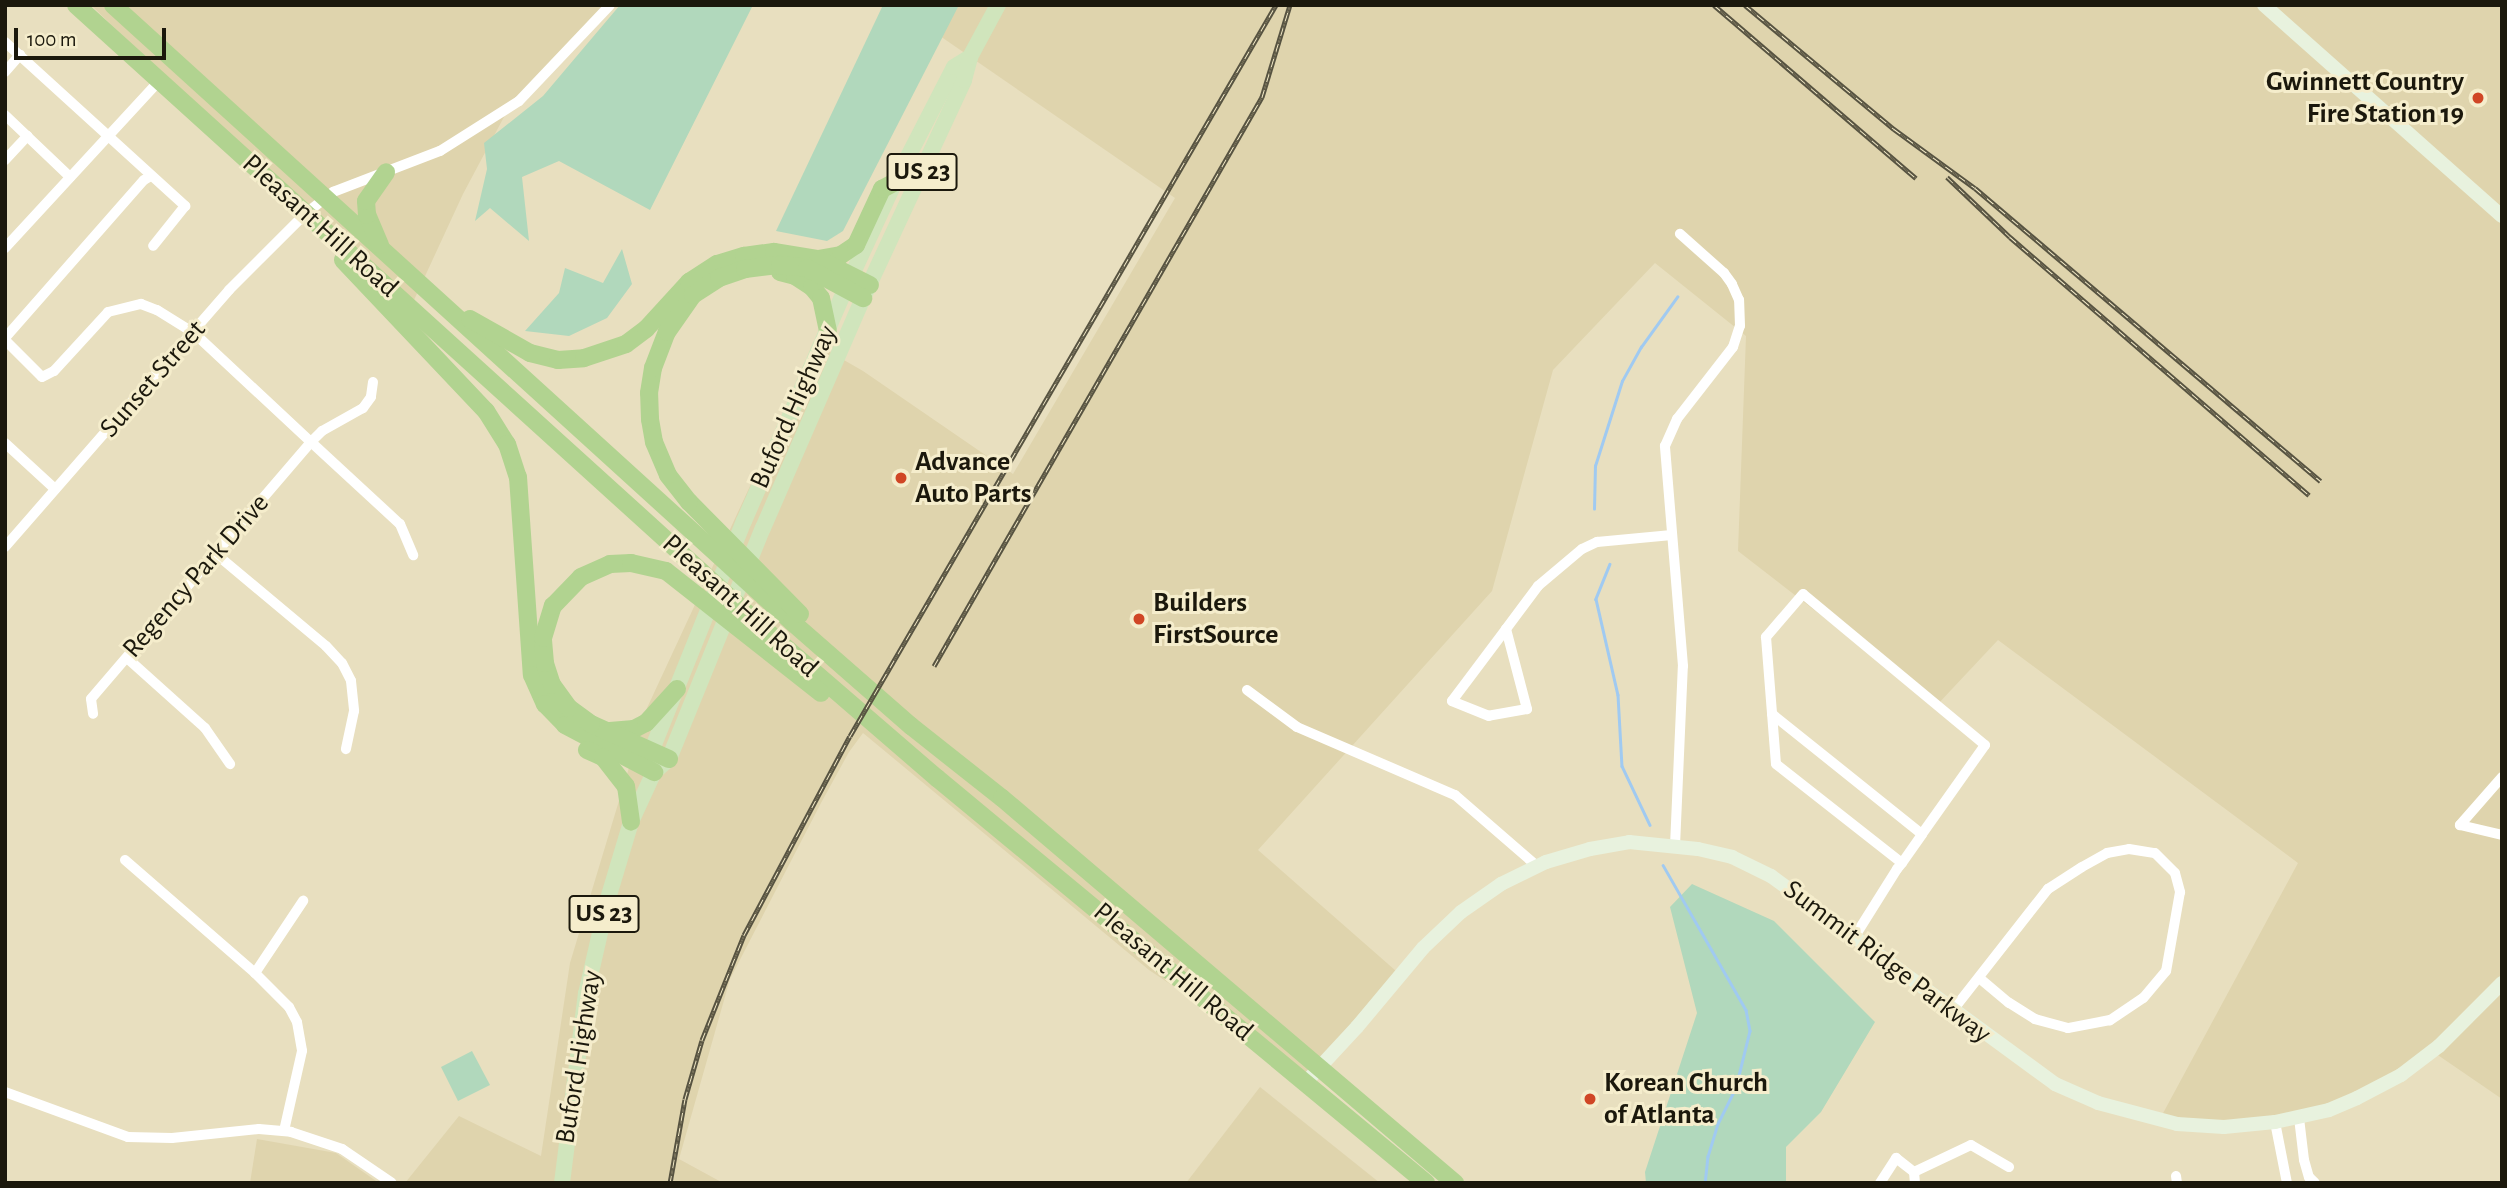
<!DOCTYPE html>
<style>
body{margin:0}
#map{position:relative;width:2507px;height:1188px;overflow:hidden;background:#e8dfbf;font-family:"Alegreya Sans",sans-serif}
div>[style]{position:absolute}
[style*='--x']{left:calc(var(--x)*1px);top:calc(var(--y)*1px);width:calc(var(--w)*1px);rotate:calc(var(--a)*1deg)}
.built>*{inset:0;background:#dfd4ad}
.green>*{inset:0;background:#b1d8bc}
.stream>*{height:2.5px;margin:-1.25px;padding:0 1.25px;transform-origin:1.25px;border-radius:1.25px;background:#a0caf1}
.street>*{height:10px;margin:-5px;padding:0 5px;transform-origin:5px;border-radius:5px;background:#fff}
.secondary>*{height:14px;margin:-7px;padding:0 7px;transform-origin:7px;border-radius:7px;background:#e8f2de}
.primary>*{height:16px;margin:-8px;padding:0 8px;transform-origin:8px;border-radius:8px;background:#d0e5bc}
.highway>*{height:18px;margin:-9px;padding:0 9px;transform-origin:9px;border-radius:9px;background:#b1d390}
.rail>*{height:5px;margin-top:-2.5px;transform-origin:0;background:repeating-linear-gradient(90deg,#f5edcc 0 8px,#575341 0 16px);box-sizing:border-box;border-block:2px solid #575341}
.dots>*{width:19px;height:19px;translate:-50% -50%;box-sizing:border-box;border:4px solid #f5edcc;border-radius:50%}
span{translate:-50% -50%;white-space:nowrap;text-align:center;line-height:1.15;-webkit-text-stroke:6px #f5edcc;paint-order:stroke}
.shield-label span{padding:2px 5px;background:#f5edcc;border:2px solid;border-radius:5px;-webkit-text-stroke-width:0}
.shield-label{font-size:26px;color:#1b180c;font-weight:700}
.poi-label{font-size:28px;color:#1b180c;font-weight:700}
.right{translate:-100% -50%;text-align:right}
.left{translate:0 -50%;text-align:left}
.street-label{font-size:28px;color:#1b180c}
.frame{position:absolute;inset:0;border:7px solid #1b180c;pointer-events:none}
.scale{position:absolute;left:14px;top:28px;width:152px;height:32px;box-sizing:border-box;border:4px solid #1b180c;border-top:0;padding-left:9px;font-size:21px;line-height:24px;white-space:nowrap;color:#1b180c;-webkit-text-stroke:5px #f5edcc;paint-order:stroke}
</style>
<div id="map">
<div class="built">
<div style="clip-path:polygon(91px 5px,613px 5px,505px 115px,463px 194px,408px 313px)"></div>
<div style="clip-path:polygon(895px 5px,2502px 5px,2502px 1099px,2429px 1049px,2381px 1081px,2337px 1101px,2298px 1113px,2225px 1124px,2161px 1117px,2298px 863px,1998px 640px,1937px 705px,1738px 551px,1746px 336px,1655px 263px,1553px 370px,1492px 591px,1258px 850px,1396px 971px,1307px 1075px,1149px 970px,863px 733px,849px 752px,821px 803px,730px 979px,679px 1159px,723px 1183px,405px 1183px,459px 1116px,541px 1156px,570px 963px,647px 708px,816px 344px,863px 371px,1013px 474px,1175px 198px)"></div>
<div style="clip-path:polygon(1260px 1087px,1380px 1183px,1186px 1183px)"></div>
<div style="clip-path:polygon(257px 1139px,336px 1153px,379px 1183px,250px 1183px)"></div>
</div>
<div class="green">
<div style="clip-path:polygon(620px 5px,753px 5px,650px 210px,559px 161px,522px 177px,529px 241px,490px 208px,475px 221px,487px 169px,484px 143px,543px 96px)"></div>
<div style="clip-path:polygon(883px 5px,959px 5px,843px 231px,827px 241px,776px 231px)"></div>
<div style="clip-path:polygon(622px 249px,632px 284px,607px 318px,569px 336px,525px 331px,559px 293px,565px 268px,603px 283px)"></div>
<div style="clip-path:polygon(1692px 884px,1774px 921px,1875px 1022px,1821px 1112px,1786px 1147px,1786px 1183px,1646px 1183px,1645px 1172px,1697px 1013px,1670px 907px)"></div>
<div style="clip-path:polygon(472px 1051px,490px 1085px,458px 1101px,441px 1067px)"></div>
</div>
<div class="stream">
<div style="--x:1594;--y:509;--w:43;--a:-88.7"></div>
<div style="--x:1595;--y:466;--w:89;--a:-72.4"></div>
<div style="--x:1622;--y:381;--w:39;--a:-61"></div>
<div style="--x:1641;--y:347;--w:62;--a:-54.2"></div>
<div style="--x:1610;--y:564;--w:38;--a:112"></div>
<div style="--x:1596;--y:599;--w:98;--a:77.1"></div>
<div style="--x:1618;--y:695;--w:71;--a:86.8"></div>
<div style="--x:1622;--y:766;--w:65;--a:64.6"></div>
<div style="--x:1663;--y:865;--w:167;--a:60.2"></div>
<div style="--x:1746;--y:1010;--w:21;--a:79"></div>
<div style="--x:1750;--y:1031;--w:59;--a:103.8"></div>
<div style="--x:1736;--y:1088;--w:40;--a:116.6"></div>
<div style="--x:1718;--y:1124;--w:34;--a:107"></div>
<div style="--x:1708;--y:1156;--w:27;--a:96"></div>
</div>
<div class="street">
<div style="--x:5;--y:42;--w:244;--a:42.3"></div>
<div style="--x:185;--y:206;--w:51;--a:128.7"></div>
<div style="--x:5;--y:72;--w:23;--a:-49"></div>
<div style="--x:5;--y:115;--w:90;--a:43.6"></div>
<div style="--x:5;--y:160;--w:33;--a:-47"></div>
<div style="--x:5;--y:248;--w:229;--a:-47.3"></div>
<div style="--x:5;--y:338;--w:210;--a:-48.7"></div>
<div style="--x:144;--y:180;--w:8;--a:-30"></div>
<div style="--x:5;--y:340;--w:52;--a:45"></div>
<div style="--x:42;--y:377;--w:13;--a:-27"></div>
<div style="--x:54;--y:371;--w:80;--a:-47.5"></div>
<div style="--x:108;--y:312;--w:34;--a:-14"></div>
<div style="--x:141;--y:304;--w:17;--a:21"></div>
<div style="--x:157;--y:310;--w:44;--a:31.9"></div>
<div style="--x:194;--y:333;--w:160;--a:43"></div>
<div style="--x:311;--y:442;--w:338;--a:130.6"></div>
<div style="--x:91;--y:699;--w:15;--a:82"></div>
<div style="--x:373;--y:382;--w:15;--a:98"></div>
<div style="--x:371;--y:397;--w:14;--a:126"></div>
<div style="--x:363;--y:408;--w:47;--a:150.7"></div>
<div style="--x:322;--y:431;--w:16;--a:135"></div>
<div style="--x:311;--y:442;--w:121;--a:42.7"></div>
<div style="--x:400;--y:524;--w:34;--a:67"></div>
<div style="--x:5;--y:443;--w:68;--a:42.6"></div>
<div style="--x:5;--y:547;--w:341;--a:-48.9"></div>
<div style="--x:229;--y:290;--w:107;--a:-45"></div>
<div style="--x:305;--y:214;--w:36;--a:-38"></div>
<div style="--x:333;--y:192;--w:115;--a:-21"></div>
<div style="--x:440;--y:151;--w:93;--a:-32.3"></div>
<div style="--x:519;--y:101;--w:132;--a:-46.5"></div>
<div style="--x:216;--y:554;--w:143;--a:39.9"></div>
<div style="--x:326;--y:646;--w:23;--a:47"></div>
<div style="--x:342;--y:663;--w:20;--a:63"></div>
<div style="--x:351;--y:681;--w:30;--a:84"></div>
<div style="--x:354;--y:711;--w:39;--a:102"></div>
<div style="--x:1506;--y:629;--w:83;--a:75.3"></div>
<div style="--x:1527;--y:709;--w:39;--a:170"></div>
<div style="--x:1489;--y:716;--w:40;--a:-158"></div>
<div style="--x:1452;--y:701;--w:90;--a:-53.1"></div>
<div style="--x:1506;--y:629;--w:54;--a:-53.3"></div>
<div style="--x:1538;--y:586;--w:57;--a:-40.1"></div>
<div style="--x:1582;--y:549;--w:17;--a:-25"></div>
<div style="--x:1597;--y:542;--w:75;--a:-5.3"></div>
<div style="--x:127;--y:658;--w:105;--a:41.9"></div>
<div style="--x:205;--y:728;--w:44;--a:55.2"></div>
<div style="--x:1247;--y:690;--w:62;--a:36.5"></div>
<div style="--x:1297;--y:727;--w:172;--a:23.3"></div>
<div style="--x:1455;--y:795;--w:108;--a:40.9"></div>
<div style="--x:1772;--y:714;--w:192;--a:38.7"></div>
<div style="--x:2502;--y:777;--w:64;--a:131.2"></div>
<div style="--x:2460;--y:825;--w:43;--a:13.4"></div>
<div style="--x:1675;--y:846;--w:180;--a:-87.5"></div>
<div style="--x:1683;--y:666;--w:221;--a:-94.7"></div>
<div style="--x:1665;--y:446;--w:30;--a:-66"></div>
<div style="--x:1677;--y:419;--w:91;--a:-52.1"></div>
<div style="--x:1733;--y:347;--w:22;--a:-72"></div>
<div style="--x:1740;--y:326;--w:26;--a:-92"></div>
<div style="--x:1739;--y:300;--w:17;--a:-114"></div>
<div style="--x:1732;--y:284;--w:14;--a:-126"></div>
<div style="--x:1724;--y:273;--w:59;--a:-138.4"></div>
<div style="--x:125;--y:860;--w:172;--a:41"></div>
<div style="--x:255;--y:973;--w:48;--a:45"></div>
<div style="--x:289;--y:1007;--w:17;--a:62"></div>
<div style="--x:297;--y:1022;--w:29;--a:80"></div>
<div style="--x:302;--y:1051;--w:82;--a:102.7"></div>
<div style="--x:1855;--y:936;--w:79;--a:-57.9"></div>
<div style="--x:1897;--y:869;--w:8;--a:-50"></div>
<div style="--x:1902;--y:863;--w:35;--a:-55"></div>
<div style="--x:1922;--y:834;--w:109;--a:-54.7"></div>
<div style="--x:1985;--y:745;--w:236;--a:-140.3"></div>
<div style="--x:1803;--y:594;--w:57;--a:130.7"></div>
<div style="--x:1766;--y:637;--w:127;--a:85.5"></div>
<div style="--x:1776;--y:764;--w:160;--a:38.2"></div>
<div style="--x:255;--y:973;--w:87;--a:-56.3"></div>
<div style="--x:1953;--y:1010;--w:154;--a:-51.9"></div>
<div style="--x:2048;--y:889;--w:40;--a:-32.9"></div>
<div style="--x:2082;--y:867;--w:29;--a:-29"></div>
<div style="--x:2107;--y:853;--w:22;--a:-10"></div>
<div style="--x:2129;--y:849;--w:26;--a:9"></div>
<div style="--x:2155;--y:853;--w:28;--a:45"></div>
<div style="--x:2175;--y:873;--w:20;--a:75"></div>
<div style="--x:2180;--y:892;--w:80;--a:100"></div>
<div style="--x:2166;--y:971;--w:35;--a:130"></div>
<div style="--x:2143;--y:998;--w:40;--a:146"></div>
<div style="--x:2110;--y:1020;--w:43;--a:169.2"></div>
<div style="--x:2068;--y:1028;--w:34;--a:-165"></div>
<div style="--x:2035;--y:1019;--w:31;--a:-148"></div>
<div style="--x:2009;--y:1003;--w:39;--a:-140"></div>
<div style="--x:5;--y:1092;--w:131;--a:20.1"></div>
<div style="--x:128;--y:1137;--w:44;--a:1.3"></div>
<div style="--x:172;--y:1138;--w:87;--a:-5.9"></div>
<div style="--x:259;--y:1129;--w:32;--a:5"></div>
<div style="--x:291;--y:1132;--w:54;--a:18.4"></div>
<div style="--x:342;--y:1149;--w:60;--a:34.2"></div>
<div style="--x:2299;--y:1118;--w:42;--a:83.2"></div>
<div style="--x:2304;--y:1160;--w:18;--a:74"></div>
<div style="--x:2309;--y:1177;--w:8;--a:45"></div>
<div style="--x:2275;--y:1122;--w:62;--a:78.9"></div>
<div style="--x:1914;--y:1172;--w:63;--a:-25.3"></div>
<div style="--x:1971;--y:1145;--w:44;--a:30.1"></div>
<div style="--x:2176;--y:1176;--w:7;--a:82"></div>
<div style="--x:1880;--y:1183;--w:30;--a:-57"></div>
<div style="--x:1896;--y:1158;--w:23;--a:38"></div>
<div style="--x:1914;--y:1172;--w:11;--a:85"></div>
</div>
<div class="secondary">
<div style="--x:2264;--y:5;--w:318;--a:41.6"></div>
<div style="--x:1306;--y:1082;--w:75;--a:-47.2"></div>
<div style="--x:1357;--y:1027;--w:103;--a:-50.1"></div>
<div style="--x:1423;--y:948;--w:52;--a:-43.5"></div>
<div style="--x:1461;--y:912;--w:49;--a:-35"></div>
<div style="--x:1501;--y:884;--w:50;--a:-26.1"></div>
<div style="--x:1546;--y:862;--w:46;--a:-16.5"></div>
<div style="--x:1590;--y:849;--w:40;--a:-10"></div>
<div style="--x:1629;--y:842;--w:69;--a:5.8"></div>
<div style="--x:1698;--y:849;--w:35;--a:13"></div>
<div style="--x:1732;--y:857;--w:43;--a:26"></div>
<div style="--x:1771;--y:876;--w:352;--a:36.2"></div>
<div style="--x:2055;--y:1084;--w:47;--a:23.8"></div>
<div style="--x:2098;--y:1103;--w:82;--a:14.9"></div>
<div style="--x:2177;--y:1124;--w:47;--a:3.7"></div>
<div style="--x:2224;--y:1127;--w:51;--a:-5.6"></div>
<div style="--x:2275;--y:1122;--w:55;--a:-12.5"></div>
<div style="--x:2329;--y:1110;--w:30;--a:-23"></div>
<div style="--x:2357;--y:1098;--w:50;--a:-27.6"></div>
<div style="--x:2401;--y:1075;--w:48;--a:-37.3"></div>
<div style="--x:2439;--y:1046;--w:89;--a:-45"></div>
</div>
<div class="primary">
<div style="--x:653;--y:763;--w:11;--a:-100"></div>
<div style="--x:651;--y:752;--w:249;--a:-68.1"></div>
<div style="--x:744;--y:521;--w:252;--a:-66.4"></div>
<div style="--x:845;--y:290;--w:119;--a:-65.2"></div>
<div style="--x:895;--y:182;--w:129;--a:-62.8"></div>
<div style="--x:954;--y:67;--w:19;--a:-32"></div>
<div style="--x:562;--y:1183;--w:191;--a:-82.8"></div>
<div style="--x:586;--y:994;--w:94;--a:-77.1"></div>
<div style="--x:607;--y:902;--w:84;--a:-73.3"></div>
<div style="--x:631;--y:822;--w:55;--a:-65.3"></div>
<div style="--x:654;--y:772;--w:20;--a:-41"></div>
<div style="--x:669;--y:759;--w:249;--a:-67.9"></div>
<div style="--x:763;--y:528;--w:251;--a:-66.5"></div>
<div style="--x:863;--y:298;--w:240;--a:-65.1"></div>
<div style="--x:964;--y:80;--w:24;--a:-75"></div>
<div style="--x:970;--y:57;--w:59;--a:-61.7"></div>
</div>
<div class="highway">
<div style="--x:76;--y:5;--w:937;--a:42.19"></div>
<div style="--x:770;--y:634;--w:221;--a:40.8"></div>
<div style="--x:937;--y:778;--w:635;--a:39.63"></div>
<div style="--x:113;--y:5;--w:917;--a:42.26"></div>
<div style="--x:792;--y:622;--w:158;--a:41.2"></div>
<div style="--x:911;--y:726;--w:116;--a:38.4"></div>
<div style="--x:1002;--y:798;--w:595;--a:40.36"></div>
<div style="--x:380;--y:245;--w:33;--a:-113"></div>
<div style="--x:367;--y:215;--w:14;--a:-94"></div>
<div style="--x:366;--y:201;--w:35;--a:-55"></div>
<div style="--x:818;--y:259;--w:23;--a:-10"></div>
<div style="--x:841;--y:255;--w:18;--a:-34"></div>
<div style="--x:856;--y:245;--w:62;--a:-65.1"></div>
<div style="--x:882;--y:189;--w:15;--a:-28"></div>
<div style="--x:343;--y:260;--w:208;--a:46.6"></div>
<div style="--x:486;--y:411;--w:39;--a:58"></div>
<div style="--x:507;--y:444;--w:35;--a:72"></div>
<div style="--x:518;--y:477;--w:198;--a:86"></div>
<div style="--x:532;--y:675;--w:32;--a:66"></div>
<div style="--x:545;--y:704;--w:29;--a:46"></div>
<div style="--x:565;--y:725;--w:101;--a:27.8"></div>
<div style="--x:780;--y:272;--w:16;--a:15"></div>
<div style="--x:795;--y:276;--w:20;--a:33"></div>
<div style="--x:812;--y:287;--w:14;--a:51"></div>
<div style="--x:821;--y:298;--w:33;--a:78"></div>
<div style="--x:470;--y:319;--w:69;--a:29.5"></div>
<div style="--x:530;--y:353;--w:29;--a:14"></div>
<div style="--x:558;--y:360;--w:26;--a:-4"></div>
<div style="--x:584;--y:358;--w:44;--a:-18.4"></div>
<div style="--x:626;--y:344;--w:25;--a:-37"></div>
<div style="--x:646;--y:329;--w:64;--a:-47.5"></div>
<div style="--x:689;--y:282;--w:33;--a:-33"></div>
<div style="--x:717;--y:264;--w:28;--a:-17"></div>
<div style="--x:744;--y:256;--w:30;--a:-8"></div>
<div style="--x:774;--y:252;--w:45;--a:9"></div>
<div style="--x:818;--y:259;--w:58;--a:26.6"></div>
<div style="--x:800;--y:614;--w:158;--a:-134.7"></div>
<div style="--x:689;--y:502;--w:34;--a:-128"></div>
<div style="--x:668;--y:475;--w:36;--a:-113"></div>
<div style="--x:654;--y:442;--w:23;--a:-100"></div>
<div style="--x:650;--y:419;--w:26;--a:-92"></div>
<div style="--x:649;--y:393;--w:25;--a:-81"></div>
<div style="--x:653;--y:368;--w:39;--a:-69"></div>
<div style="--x:667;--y:332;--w:45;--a:-54.9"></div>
<div style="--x:693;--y:295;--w:31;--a:-33"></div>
<div style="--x:719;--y:278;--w:28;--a:-19"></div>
<div style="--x:745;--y:269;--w:35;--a:-7"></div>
<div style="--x:780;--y:265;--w:27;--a:6"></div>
<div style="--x:807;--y:268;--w:64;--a:28.2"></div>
<div style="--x:610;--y:731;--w:24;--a:-5"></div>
<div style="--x:634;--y:729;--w:13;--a:-27"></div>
<div style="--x:646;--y:723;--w:46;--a:-47.6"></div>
<div style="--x:587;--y:750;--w:17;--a:24"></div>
<div style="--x:603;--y:757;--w:37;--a:52"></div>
<div style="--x:626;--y:786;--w:36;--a:82"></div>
<div style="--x:669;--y:759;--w:85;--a:-155.8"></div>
<div style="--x:591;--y:724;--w:27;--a:-144"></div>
<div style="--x:569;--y:708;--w:29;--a:-126"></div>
<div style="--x:552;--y:685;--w:23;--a:-108"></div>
<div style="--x:545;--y:663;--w:25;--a:-95"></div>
<div style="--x:543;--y:638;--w:34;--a:-73"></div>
<div style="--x:553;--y:606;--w:40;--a:-46"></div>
<div style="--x:581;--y:577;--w:32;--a:-24"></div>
<div style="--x:610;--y:564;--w:21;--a:-3"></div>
<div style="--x:631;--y:563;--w:36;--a:13"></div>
<div style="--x:666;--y:571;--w:197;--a:38.2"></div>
</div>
<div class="rail">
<div style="--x:1714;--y:5;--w:266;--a:40.6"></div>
<div style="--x:1745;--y:5;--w:194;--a:39.8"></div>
<div style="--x:1894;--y:129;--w:100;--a:36.1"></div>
<div style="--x:1975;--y:188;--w:453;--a:40.3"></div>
<div style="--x:1947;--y:177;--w:87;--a:43.6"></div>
<div style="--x:2010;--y:237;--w:395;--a:40.8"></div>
<div style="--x:934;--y:666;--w:657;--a:-60.04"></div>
<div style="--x:1262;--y:97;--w:96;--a:-73.1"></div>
<div style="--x:670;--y:1183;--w:85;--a:-79.9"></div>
<div style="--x:685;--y:1099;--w:61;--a:-73.9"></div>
<div style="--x:702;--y:1040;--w:113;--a:-68.2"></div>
<div style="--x:744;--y:935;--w:225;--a:-62"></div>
<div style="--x:850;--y:736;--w:846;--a:-59.77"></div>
</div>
<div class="dots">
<div style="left:2478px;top:98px;background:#d04625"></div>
<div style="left:901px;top:478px;background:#d04625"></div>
<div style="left:1139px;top:619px;background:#d04625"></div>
<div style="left:1590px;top:1099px;background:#d04625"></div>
</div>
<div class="shield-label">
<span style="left:922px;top:172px">US 23</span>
<span style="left:604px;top:914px">US 23</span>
</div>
<div class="poi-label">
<span class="right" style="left:2464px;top:98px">Gwinnett Country<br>Fire Station 19</span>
<span class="left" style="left:915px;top:478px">Advance<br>Auto Parts</span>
<span class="left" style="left:1153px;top:619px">Builders<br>FirstSource</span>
<span class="left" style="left:1604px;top:1099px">Korean Church<br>of Atlanta</span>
</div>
<div class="street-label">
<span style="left:320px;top:226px;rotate:42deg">Pleasant Hill Road</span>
<span style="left:153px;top:379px;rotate:-49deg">Sunset Street</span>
<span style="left:794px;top:407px;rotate:-66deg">Buford Highway</span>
<span style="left:196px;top:576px;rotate:-49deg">Regency Park Drive</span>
<span style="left:740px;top:606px;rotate:42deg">Pleasant Hill Road</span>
<span style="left:1887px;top:962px;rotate:37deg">Summit Ridge Parkway</span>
<span style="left:1173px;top:972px;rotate:40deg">Pleasant Hill Road</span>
<span style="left:579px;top:1057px;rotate:-81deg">Buford Highway</span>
</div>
<div class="frame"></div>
<div class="scale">100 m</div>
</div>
